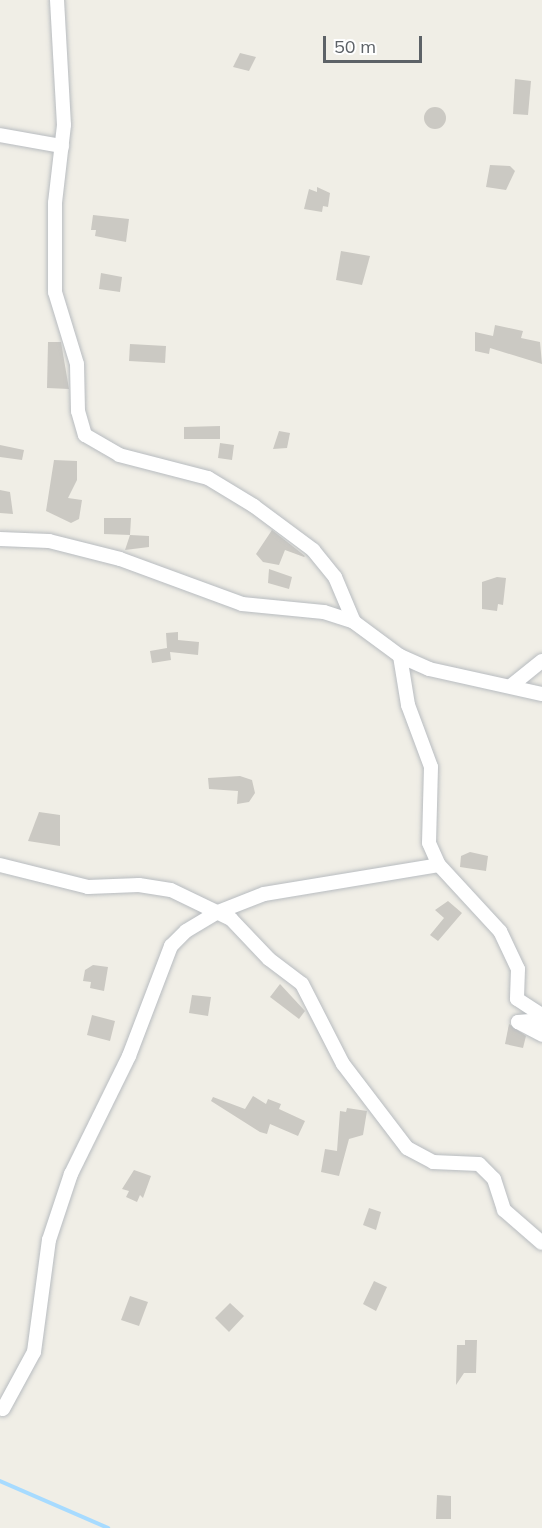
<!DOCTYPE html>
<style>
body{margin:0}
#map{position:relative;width:542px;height:1528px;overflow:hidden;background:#f0eee6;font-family:Mulish,sans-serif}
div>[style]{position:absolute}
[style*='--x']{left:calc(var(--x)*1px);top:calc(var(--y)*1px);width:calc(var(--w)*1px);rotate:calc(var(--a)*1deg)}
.stream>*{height:4px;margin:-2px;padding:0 2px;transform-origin:2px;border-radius:2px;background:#a7dbff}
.building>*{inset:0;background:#cbc9c3}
.round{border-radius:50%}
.roads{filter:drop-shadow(0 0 2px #b8bcc0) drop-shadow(0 0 2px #b8bcc0)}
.street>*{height:14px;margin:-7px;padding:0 7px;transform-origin:7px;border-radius:7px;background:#fff}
span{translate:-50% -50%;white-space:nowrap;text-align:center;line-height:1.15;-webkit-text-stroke:6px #fff;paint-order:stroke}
.scale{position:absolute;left:323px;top:36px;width:99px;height:27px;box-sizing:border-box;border:3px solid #5d6267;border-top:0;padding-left:8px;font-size:18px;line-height:21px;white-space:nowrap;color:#5d6267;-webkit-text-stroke:4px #fff;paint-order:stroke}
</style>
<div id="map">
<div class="stream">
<div style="--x:0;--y:1481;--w:118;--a:23.5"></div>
</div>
<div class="building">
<div style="clip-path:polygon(240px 53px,256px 57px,249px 71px,233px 67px)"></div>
<div style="clip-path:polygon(515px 79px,531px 81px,528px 115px,513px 114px)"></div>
<div class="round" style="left:424px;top:107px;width:22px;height:22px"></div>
<div style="clip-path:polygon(490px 165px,510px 166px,515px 171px,506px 190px,486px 187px)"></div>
<div style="clip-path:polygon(317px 187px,330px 193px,328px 207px,323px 206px,322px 212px,304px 209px,309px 189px,317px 192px)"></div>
<div style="clip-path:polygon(93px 215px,129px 219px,126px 242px,95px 236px,96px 230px,91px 230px)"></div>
<div style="clip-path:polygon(341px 251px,370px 256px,362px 285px,336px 280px)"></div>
<div style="clip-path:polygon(101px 273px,122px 277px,120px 292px,99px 289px)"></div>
<div style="clip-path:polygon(495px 325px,523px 331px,521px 338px,540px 342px,542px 364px,490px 348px,489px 354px,475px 351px,475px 332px,493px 336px)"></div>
<div style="clip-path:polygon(48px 342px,61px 342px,69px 389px,47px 388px)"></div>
<div style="clip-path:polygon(130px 344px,166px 346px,165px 363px,129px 361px)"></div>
<div style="clip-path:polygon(220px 426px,220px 439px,184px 439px,184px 427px)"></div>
<div style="clip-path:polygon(279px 431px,290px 433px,287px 448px,273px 449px)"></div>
<div style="clip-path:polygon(220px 443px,234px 445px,232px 460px,218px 458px)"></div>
<div style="clip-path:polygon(0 445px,24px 450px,22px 460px,0 457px)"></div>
<div style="clip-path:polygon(54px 460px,77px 461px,77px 480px,68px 498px,82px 500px,79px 519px,71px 523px,46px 511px)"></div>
<div style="clip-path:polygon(0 490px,10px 492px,13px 514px,0 513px)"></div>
<div style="clip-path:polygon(104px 518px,131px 518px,130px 535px,149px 536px,149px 547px,125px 550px,130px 535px,104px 534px)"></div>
<div style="clip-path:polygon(272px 530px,305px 556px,304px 557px,285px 550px,279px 565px,263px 562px,256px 554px)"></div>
<div style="clip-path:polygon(269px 569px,292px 577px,289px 589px,268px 583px)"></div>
<div style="clip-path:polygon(497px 577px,506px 578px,503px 605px,498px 604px,497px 611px,482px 609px,482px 582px)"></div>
<div style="clip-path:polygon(178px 632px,178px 640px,199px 642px,198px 655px,170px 652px,171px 660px,152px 663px,150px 651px,167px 648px,166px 633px)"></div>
<div style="clip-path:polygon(240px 776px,252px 780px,255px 793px,249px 802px,237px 804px,238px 791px,209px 789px,208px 778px)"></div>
<div style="clip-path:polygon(39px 812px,60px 815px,60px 846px,28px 841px)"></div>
<div style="clip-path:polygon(470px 852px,488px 856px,486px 871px,460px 867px,461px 856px)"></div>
<div style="clip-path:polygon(448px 901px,462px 913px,438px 941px,430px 935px,444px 918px,435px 910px)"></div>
<div style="clip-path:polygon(93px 965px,108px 967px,104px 991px,90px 988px,91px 982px,83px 981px,85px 970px)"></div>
<div style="clip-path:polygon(280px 984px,305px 1011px,299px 1019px,270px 997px)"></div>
<div style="clip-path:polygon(192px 995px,211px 997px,208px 1016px,189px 1013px)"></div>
<div style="clip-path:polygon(92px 1015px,115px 1021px,110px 1041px,87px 1035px)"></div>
<div style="clip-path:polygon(509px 1024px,526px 1036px,523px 1048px,505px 1044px)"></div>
<div style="clip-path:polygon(253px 1096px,266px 1104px,268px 1099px,281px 1104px,279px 1109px,305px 1121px,298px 1136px,270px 1124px,267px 1134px,260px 1132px,211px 1101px,213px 1097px,245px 1109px)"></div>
<div style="clip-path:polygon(347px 1108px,367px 1111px,363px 1135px,349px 1139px,339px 1176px,321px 1172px,325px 1149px,337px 1151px,340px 1111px,346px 1112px)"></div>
<div style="clip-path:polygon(134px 1170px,151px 1176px,143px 1198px,140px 1195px,137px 1202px,126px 1197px,129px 1191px,122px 1189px)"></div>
<div style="clip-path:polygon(369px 1208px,381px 1212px,376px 1230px,363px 1225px)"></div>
<div style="clip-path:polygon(374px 1281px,387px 1287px,376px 1311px,363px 1304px)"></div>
<div style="clip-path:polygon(130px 1296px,148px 1302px,139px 1326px,121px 1320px)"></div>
<div style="clip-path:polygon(230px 1303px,244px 1316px,229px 1332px,215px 1318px)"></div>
<div style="clip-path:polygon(465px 1340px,477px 1340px,476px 1373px,464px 1373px,456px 1385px,457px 1345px,465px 1345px)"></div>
<div style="clip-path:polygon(437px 1495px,451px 1496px,451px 1519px,436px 1519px)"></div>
</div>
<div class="roads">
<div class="street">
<div style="--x:57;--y:0;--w:125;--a:86.8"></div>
<div style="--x:64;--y:125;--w:79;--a:96.6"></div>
<div style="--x:55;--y:203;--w:89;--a:90"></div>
<div style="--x:55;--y:292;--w:75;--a:73"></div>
<div style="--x:77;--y:364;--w:47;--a:88.8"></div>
<div style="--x:78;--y:411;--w:25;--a:74"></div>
<div style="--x:85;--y:435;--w:39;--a:30"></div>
<div style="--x:119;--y:455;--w:92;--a:14.5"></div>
<div style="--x:208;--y:478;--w:54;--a:31.3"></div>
<div style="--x:254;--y:506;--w:74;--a:36.7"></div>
<div style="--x:313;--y:550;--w:35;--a:51"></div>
<div style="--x:335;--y:577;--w:49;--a:67.1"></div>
<div style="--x:0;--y:135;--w:63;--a:10.1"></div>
<div style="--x:0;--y:539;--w:49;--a:2.3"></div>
<div style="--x:49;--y:541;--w:73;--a:14.2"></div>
<div style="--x:120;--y:559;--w:130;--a:20.2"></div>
<div style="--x:242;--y:604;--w:82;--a:5.6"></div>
<div style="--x:324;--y:612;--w:32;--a:18"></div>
<div style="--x:354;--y:622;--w:57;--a:36.5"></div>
<div style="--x:400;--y:656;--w:32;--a:24"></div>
<div style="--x:429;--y:669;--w:116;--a:12.5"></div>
<div style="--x:400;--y:656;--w:50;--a:80.7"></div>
<div style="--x:408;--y:705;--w:66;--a:69.6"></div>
<div style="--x:431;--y:767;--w:76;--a:91.5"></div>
<div style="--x:429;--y:843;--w:24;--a:66"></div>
<div style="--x:512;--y:685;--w:38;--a:-39"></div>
<div style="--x:0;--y:865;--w:91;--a:14"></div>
<div style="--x:88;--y:887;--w:51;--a:-2.2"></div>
<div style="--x:139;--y:885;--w:32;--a:9"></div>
<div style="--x:171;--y:890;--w:67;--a:25.8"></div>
<div style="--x:231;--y:919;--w:55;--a:46.5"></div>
<div style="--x:269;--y:959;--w:41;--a:37.1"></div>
<div style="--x:302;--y:984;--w:90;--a:62.9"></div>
<div style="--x:343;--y:1064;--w:106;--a:52.7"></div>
<div style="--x:407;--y:1148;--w:30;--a:28"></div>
<div style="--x:433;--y:1162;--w:46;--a:2.5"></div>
<div style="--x:479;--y:1164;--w:21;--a:45"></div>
<div style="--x:494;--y:1179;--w:33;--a:72"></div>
<div style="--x:504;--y:1210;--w:50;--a:41"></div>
<div style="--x:542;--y:1020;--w:24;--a:175"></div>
<div style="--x:518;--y:1022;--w:27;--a:28"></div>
<div style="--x:3;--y:1409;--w:65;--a:-61.5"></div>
<div style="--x:34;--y:1352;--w:113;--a:-82.4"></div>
<div style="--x:49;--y:1240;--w:70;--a:-71.6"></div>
<div style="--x:71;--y:1174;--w:131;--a:-63.8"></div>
<div style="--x:129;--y:1056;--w:118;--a:-69.1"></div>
<div style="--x:171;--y:946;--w:21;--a:-45"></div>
<div style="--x:186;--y:931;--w:37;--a:-31"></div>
<div style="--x:218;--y:912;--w:49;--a:-21.4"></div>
<div style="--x:264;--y:894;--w:177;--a:-9.4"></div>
<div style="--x:439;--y:865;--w:90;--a:47.3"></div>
<div style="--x:500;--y:931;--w:42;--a:64.7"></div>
<div style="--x:518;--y:969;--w:30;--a:92"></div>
<div style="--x:517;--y:999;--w:30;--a:33"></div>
</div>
</div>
<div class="scale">50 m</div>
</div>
